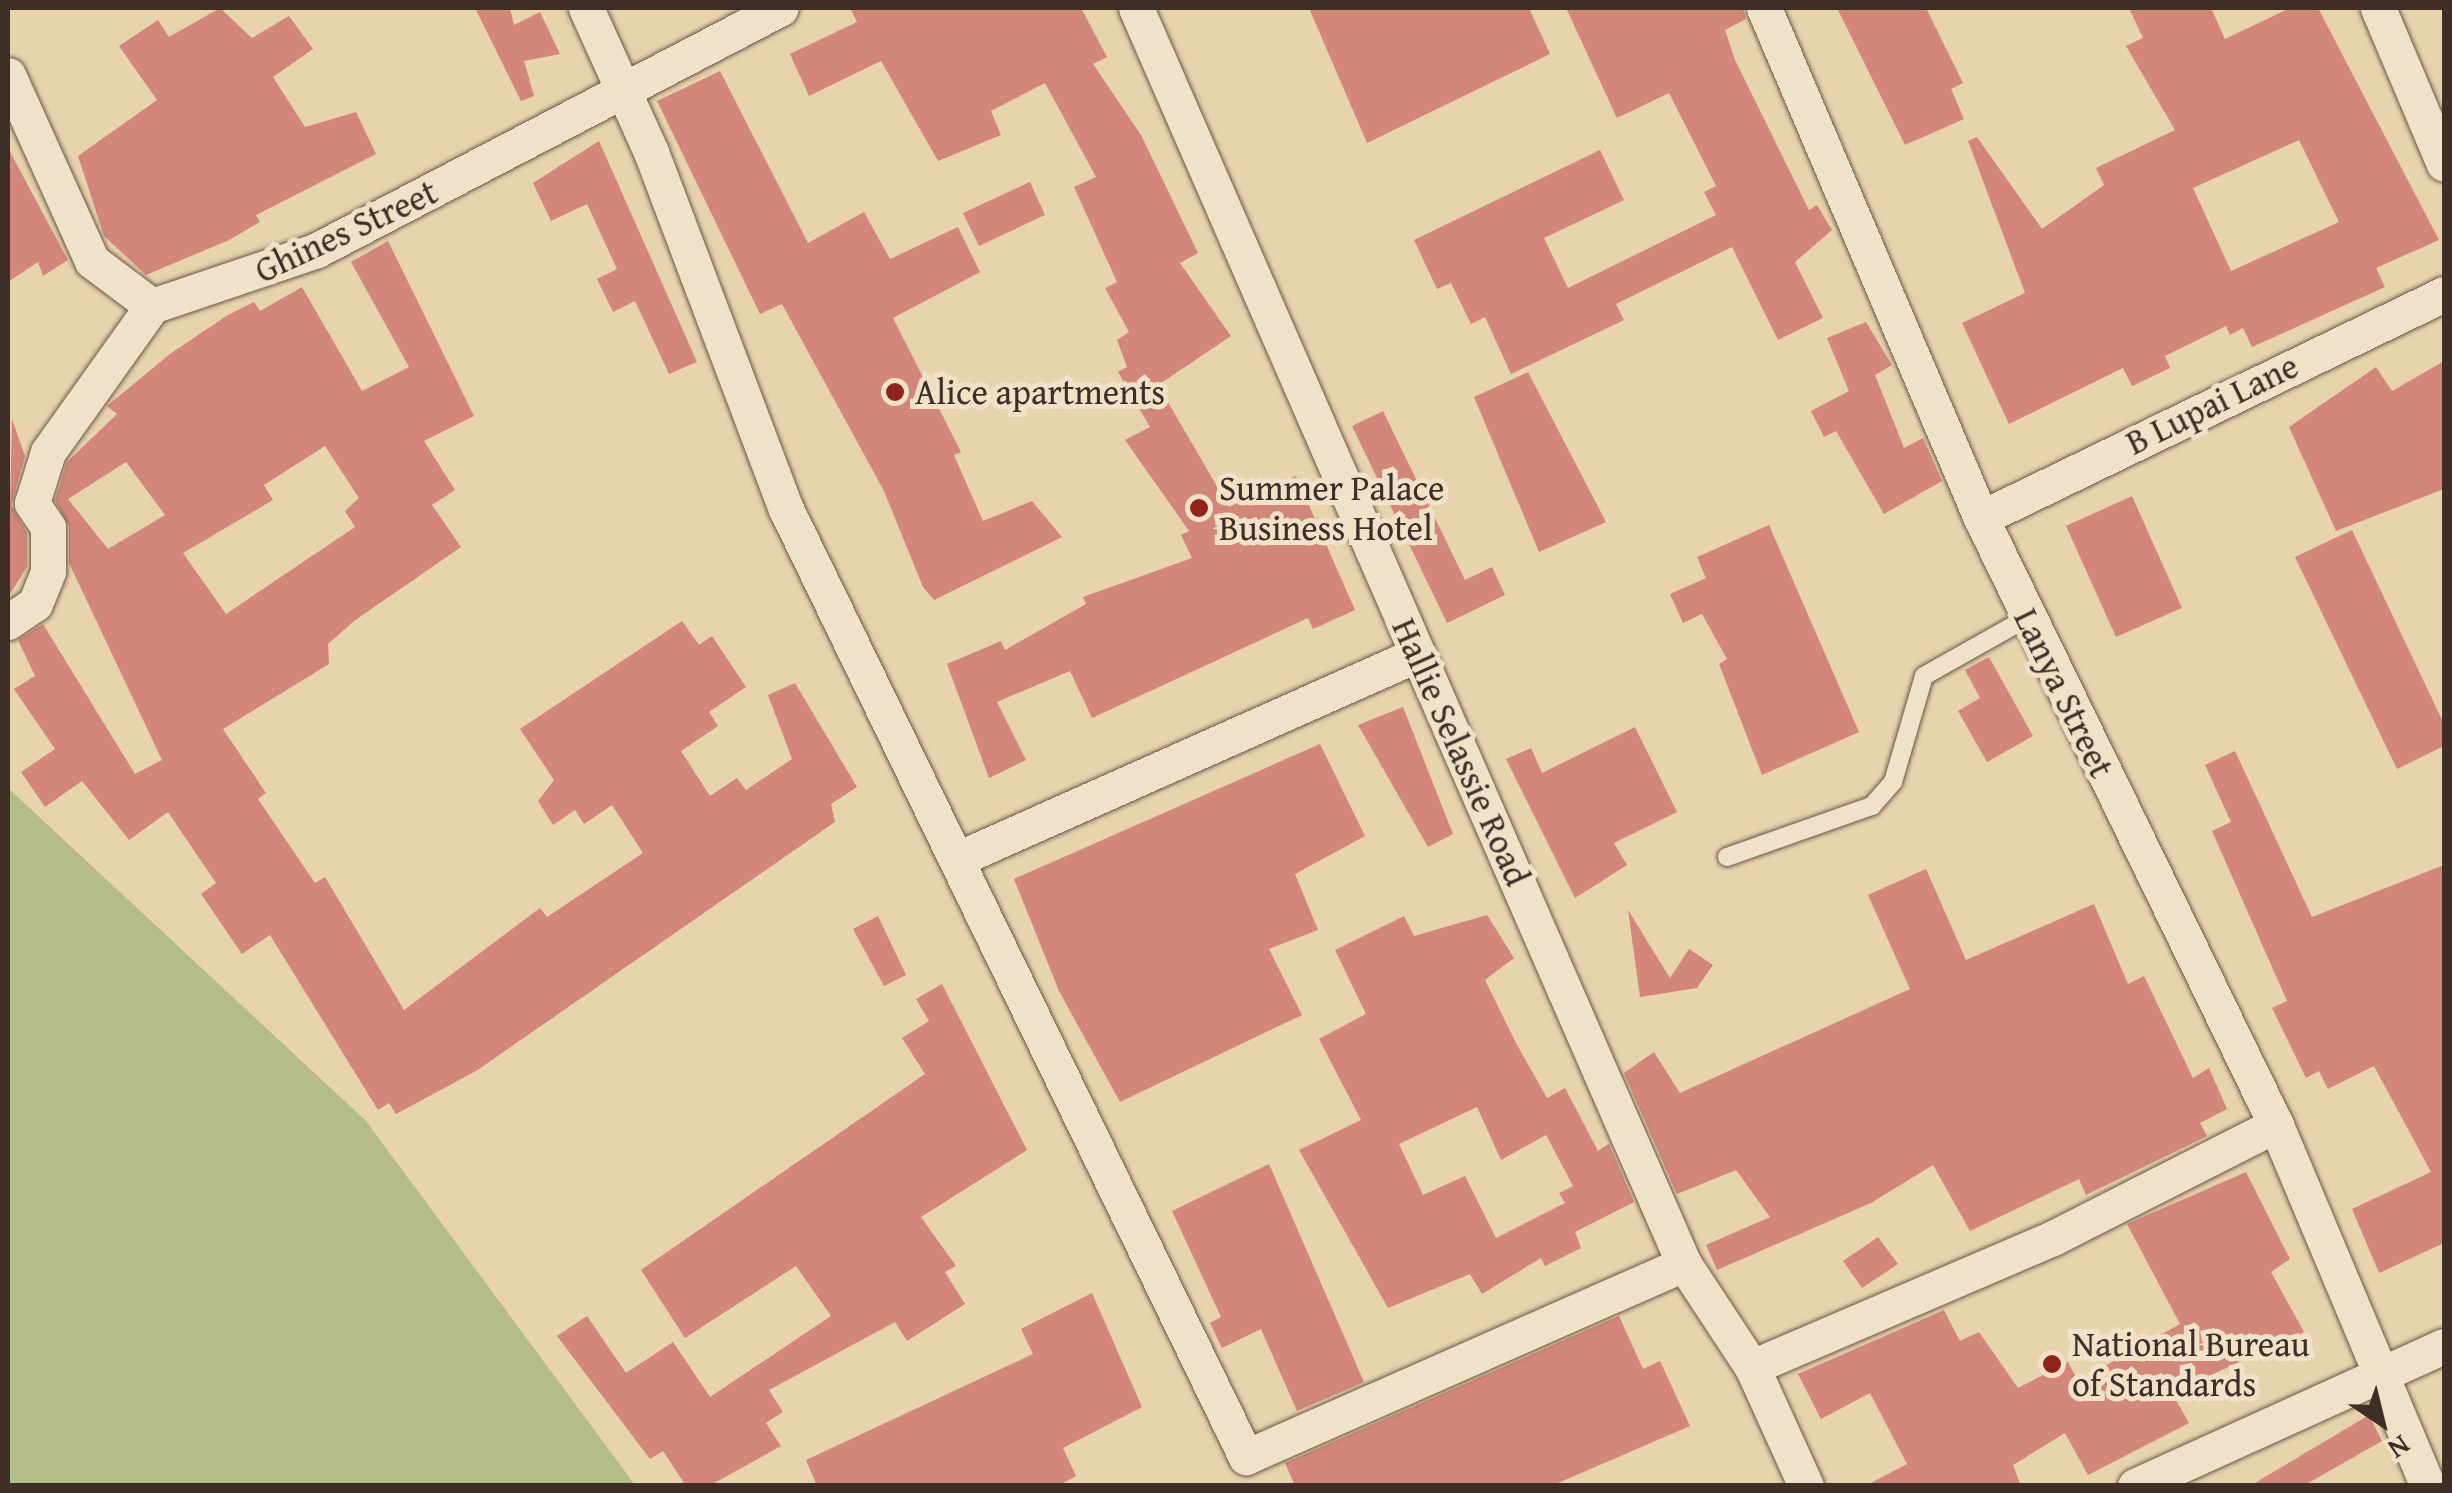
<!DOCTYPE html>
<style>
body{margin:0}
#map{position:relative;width:2452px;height:1493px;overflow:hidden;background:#e7d3ac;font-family:"Gentium Book Plus",serif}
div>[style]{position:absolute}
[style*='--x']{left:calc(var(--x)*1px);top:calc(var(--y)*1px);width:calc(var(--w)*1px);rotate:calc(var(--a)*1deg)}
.green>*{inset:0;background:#b4bc8a}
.building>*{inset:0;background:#d3877a}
.roads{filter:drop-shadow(0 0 2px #695748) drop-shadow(0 0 2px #695748)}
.lane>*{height:18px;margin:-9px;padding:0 9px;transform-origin:9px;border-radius:9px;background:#efe2c9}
.street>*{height:35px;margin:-17.5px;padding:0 17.5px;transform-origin:17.5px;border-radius:17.5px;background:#efe2c9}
.dots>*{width:28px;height:28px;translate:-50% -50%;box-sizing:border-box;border:5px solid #efe2c9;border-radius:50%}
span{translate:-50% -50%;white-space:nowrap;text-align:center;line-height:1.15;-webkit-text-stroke:10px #efe2c9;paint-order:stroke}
.street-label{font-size:35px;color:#3f2e26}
.poi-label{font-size:35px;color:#3f2e26}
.left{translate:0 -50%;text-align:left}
.frame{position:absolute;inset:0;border:10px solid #3f2e26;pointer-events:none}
.north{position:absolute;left:2332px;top:1373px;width:100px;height:100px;-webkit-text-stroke:8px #efe2c9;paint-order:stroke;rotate:145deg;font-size:28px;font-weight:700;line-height:40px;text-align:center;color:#3f2e26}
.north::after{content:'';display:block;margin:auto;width:35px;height:45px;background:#3f2e26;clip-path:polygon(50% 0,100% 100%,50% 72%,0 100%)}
</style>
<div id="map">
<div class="green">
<div style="clip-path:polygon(8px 788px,366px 1121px,635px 1485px,8px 1485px)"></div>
</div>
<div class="building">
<div style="clip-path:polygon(220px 8px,252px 38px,289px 16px,313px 49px,273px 77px,305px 127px,356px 112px,376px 154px,256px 215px,260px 222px,229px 240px,146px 275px,104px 236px,78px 156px,157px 100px,119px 46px,158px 20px,169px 37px)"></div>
<div style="clip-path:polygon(475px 8px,510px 8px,514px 25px,540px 12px,560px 54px,524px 61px,534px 96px,521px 101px)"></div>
<div style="clip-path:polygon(850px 8px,1081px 8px,1107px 57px,1093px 64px,1141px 135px,1198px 253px,1180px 263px,1231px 336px,1158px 385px,1229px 507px,1296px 476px,1355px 610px,1313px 629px,1308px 618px,1092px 718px,1070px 671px,997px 702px,1026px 760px,989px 778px,947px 664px,1001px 641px,1005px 650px,1086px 604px,1083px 597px,1192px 558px,1181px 535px,1189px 531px,1125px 440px,1150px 427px,1118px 372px,1127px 367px,1117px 340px,1129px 332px,1105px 288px,1117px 282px,1074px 187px,1096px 177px,1045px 83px,991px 111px,1001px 135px,938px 161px,881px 61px,809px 96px,790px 54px,857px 22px)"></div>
<div style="clip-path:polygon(1309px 8px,1529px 8px,1550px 54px,1367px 143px)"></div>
<div style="clip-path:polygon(1566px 8px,1743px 8px,1746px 19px,1725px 30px,1735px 60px,1809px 210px,1817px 205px,1832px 230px,1795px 262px,1823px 318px,1778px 340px,1732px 247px,1616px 304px,1624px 320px,1511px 374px,1485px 317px,1471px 324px,1451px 283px,1437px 289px,1414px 240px,1600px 150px,1624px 200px,1544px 238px,1568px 288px,1716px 215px,1704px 192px,1716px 186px,1669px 93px,1617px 118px)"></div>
<div style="clip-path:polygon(1837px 8px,1926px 8px,1963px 83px,1951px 89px,1964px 119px,1905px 145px)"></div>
<div style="clip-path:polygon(evenodd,2129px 8px,2211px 8px,2225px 39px,2290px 8px,2318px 8px,2439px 240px,2376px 268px,2385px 287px,2252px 347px,2243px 328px,2230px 335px,2226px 326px,2165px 356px,2170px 368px,2132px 386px,2123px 368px,2009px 424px,1962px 323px,2025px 293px,1968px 141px,1977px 137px,2042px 229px,2104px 185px,2096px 168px,2175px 130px,2126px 46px,2143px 38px,2129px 8px,2299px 140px,2339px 222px,2231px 271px,2193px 188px,2299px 140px)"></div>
<div style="clip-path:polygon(720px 71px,808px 243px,864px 212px,890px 259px,958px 227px,980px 272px,893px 318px,961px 452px,954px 455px,983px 521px,1032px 501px,1062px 537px,934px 600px,923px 587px,884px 491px,782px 304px,760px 314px,657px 101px)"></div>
<div style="clip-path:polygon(599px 141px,697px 362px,669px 374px,635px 301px,613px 312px,597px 279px,617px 269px,587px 204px,551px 221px,533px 183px)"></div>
<div style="clip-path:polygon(8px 148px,68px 260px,43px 276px,38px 262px,8px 282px)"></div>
<div style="clip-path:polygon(1030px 182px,1045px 215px,979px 246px,963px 213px)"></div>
<div style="clip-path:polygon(evenodd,388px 241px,474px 416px,424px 441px,455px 490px,432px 505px,461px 547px,354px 621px,328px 644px,329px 664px,223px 729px,266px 793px,258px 799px,315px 883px,325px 877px,404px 1010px,540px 908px,547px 917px,643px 853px,612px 805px,584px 824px,575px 810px,553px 825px,538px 801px,554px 780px,520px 729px,682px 621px,699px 645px,712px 636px,746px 687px,709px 712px,718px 726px,681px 751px,710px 796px,737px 778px,746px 790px,792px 759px,768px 695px,795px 683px,857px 787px,831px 804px,835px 822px,476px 1071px,396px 1114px,389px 1103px,378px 1110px,270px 935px,242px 954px,201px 894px,216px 883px,168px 812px,129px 840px,82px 781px,45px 807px,21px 772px,55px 749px,14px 689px,35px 676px,18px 640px,43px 624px,135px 774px,162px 760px,69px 563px,69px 526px,55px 500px,67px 462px,117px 414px,107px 406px,170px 354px,228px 315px,254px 302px,260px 311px,302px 287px,362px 391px,409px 367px,351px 262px,388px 241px,325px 446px,359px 498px,345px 511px,355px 527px,226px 614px,183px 553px,273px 500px,264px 485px,325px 446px,388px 241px,126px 462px,165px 515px,108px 549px,68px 499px,126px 462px)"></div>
<div style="clip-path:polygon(1866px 322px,1892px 365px,1875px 375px,1904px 448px,1923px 438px,1942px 481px,1884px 514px,1836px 431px,1824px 437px,1811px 411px,1849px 391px,1827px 338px)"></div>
<div style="clip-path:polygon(2444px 361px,2444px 489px,2336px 531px,2289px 427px,2376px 367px,2392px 391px)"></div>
<div style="clip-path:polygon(1528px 372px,1606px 522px,1539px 552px,1474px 397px)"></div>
<div style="clip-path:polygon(1383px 411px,1465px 580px,1492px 567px,1505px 595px,1447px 623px,1352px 426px)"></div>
<div style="clip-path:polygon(12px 419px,25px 456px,11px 505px,27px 533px,27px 567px,8px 597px)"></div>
<div style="clip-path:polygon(2132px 496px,2182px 608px,2116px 637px,2066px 526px)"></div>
<div style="clip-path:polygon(1769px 525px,1859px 732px,1762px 775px,1719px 664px,1727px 659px,1702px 614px,1683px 623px,1670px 594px,1706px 578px,1697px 557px)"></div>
<div style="clip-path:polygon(2352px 530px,2444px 724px,2444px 746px,2397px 769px,2295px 557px)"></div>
<div style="clip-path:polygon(1989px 657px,2033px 736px,1987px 762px,1958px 711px,1980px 698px,1965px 670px)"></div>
<div style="clip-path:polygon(1403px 707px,1453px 834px,1428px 847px,1358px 725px)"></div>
<div style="clip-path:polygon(1635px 727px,1677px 812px,1614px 843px,1627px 865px,1575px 898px,1506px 759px,1531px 748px,1542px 773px)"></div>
<div style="clip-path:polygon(1320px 744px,1365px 836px,1295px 874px,1318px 930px,1269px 949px,1302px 1015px,1120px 1102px,1059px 991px,1014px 879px)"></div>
<div style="clip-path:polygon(2235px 751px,2312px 917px,2444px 865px,2444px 1243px,2379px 1273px,2352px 1209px,2431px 1172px,2374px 1066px,2328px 1089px,2319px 1071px,2306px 1078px,2272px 1008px,2287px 1001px,2212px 831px,2231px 822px,2205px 765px)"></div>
<div style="clip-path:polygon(1926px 869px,1966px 960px,2094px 904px,2128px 984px,2144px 976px,2193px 1078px,2209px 1068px,2227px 1109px,2200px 1123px,2207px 1136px,2086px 1195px,2079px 1179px,1970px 1231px,1933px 1165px,1871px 1203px,1717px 1270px,1706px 1245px,1770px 1217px,1736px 1170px,1677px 1194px,1624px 1073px,1654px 1052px,1680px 1093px,1910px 989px,1868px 895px)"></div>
<div style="clip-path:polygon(1628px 910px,1670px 978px,1689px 949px,1713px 965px,1697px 988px,1640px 997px)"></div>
<div style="clip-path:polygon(evenodd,1487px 915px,1514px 958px,1485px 980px,1516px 1043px,1547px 1098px,1565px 1088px,1598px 1151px,1609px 1144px,1634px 1202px,1575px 1232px,1581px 1248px,1545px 1266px,1541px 1258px,1482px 1294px,1470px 1274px,1388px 1308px,1299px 1150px,1361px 1120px,1319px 1039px,1366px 1014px,1335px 950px,1404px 916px,1414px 936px,1487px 915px,1477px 1107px,1501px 1160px,1546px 1135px,1573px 1186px,1559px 1193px,1565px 1203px,1496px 1238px,1465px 1176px,1423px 1195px,1399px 1144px,1477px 1107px)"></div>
<div style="clip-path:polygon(878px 916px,906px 975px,884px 986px,853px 929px)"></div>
<div style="clip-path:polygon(942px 984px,1027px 1150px,921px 1217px,956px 1266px,945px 1272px,965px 1304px,907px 1341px,895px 1322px,769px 1390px,783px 1412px,766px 1423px,781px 1446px,709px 1486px,686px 1486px,663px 1451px,650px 1459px,557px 1336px,587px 1316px,626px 1373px,673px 1342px,710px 1397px,831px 1316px,796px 1266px,685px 1338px,641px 1270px,925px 1074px,902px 1038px,929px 1021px,916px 999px)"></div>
<div style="clip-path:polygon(1269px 1164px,1364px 1382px,1297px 1411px,1261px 1329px,1222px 1348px,1210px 1323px,1221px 1317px,1172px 1211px)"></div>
<div style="clip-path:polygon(2246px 1172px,2290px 1259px,2271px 1272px,2304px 1332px,2172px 1393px,2189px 1423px,2088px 1475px,2065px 1433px,2013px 1465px,2021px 1486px,1865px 1486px,1907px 1464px,1870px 1393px,1821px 1419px,1798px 1374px,1944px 1310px,1960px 1341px,1979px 1332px,2018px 1388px,2068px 1362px,2078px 1381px,2180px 1324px,2127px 1224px)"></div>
<div style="clip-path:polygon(1878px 1237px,1898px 1264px,1862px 1288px,1843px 1261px)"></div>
<div style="clip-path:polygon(1092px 1293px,1142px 1407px,1063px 1448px,1076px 1476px,1058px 1486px,817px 1486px,806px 1460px,1033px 1354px,1021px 1329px)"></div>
<div style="clip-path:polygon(1619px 1316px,1643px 1369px,1660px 1361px,1690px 1426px,1551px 1486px,1295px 1486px,1285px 1463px)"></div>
<div style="clip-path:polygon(2369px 1415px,2382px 1441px,2303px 1486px,2250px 1486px)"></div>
</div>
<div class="roads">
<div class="lane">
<div style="--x:1727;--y:857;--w:154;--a:-19.4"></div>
<div style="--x:1872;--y:806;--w:32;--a:-49"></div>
<div style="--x:1893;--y:782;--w:110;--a:-73.7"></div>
<div style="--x:1924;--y:676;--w:118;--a:-29.4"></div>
</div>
<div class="street">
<div style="--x:586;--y:8;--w:158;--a:65.7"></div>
<div style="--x:651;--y:152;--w:382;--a:69.3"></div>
<div style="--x:786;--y:509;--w:1054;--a:64.12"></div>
<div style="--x:1246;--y:1457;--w:479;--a:-23.8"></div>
<div style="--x:1136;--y:8;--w:1370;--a:66.43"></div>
<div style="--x:1684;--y:1264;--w:123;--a:56.6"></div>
<div style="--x:1752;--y:1367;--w:131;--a:65.6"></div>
<div style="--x:1764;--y:8;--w:554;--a:66.95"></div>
<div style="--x:1981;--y:518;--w:675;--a:64.08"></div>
<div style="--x:2276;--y:1125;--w:392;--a:67.2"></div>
<div style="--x:2378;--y:8;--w:169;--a:67.1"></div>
<div style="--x:8;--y:75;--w:204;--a:65.7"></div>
<div style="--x:92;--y:261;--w:75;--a:36.9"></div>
<div style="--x:152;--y:306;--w:174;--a:-18.7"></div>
<div style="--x:317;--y:250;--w:523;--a:-27.54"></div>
<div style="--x:1981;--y:518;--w:514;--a:-25.82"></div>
<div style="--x:8;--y:622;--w:32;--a:-34"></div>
<div style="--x:35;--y:604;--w:35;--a:-68"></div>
<div style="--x:48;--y:571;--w:44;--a:-90"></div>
<div style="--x:48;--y:527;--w:29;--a:-124"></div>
<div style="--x:32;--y:503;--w:53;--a:-72.6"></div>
<div style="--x:48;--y:452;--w:179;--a:-54.5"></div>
<div style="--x:962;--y:857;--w:499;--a:-24"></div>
<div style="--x:1752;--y:1367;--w:327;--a:-23.2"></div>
<div style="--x:2053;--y:1238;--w:250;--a:-26.9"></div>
<div style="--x:2135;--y:1486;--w:339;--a:-24.4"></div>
</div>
</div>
<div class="dots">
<div style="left:895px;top:392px;background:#8f2418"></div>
<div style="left:1199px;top:508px;background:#8f2418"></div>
<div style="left:2052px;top:1364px;background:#8f2418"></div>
</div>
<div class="street-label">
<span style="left:346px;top:231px;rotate:-25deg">Ghines Street</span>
<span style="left:2212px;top:404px;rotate:-26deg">B Lupai Lane</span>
<span style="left:2064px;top:693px;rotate:64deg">Lanya Street</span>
<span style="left:1461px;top:752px;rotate:66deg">Hallie Selassie Road</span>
</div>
<div class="poi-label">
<span class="left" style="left:915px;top:392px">Alice apartments</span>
<span class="left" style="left:1219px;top:508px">Summer Palace<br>Business Hotel</span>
<span class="left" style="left:2072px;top:1364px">National Bureau<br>of Standards</span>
</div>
<div class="frame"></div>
<div class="north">N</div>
</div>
